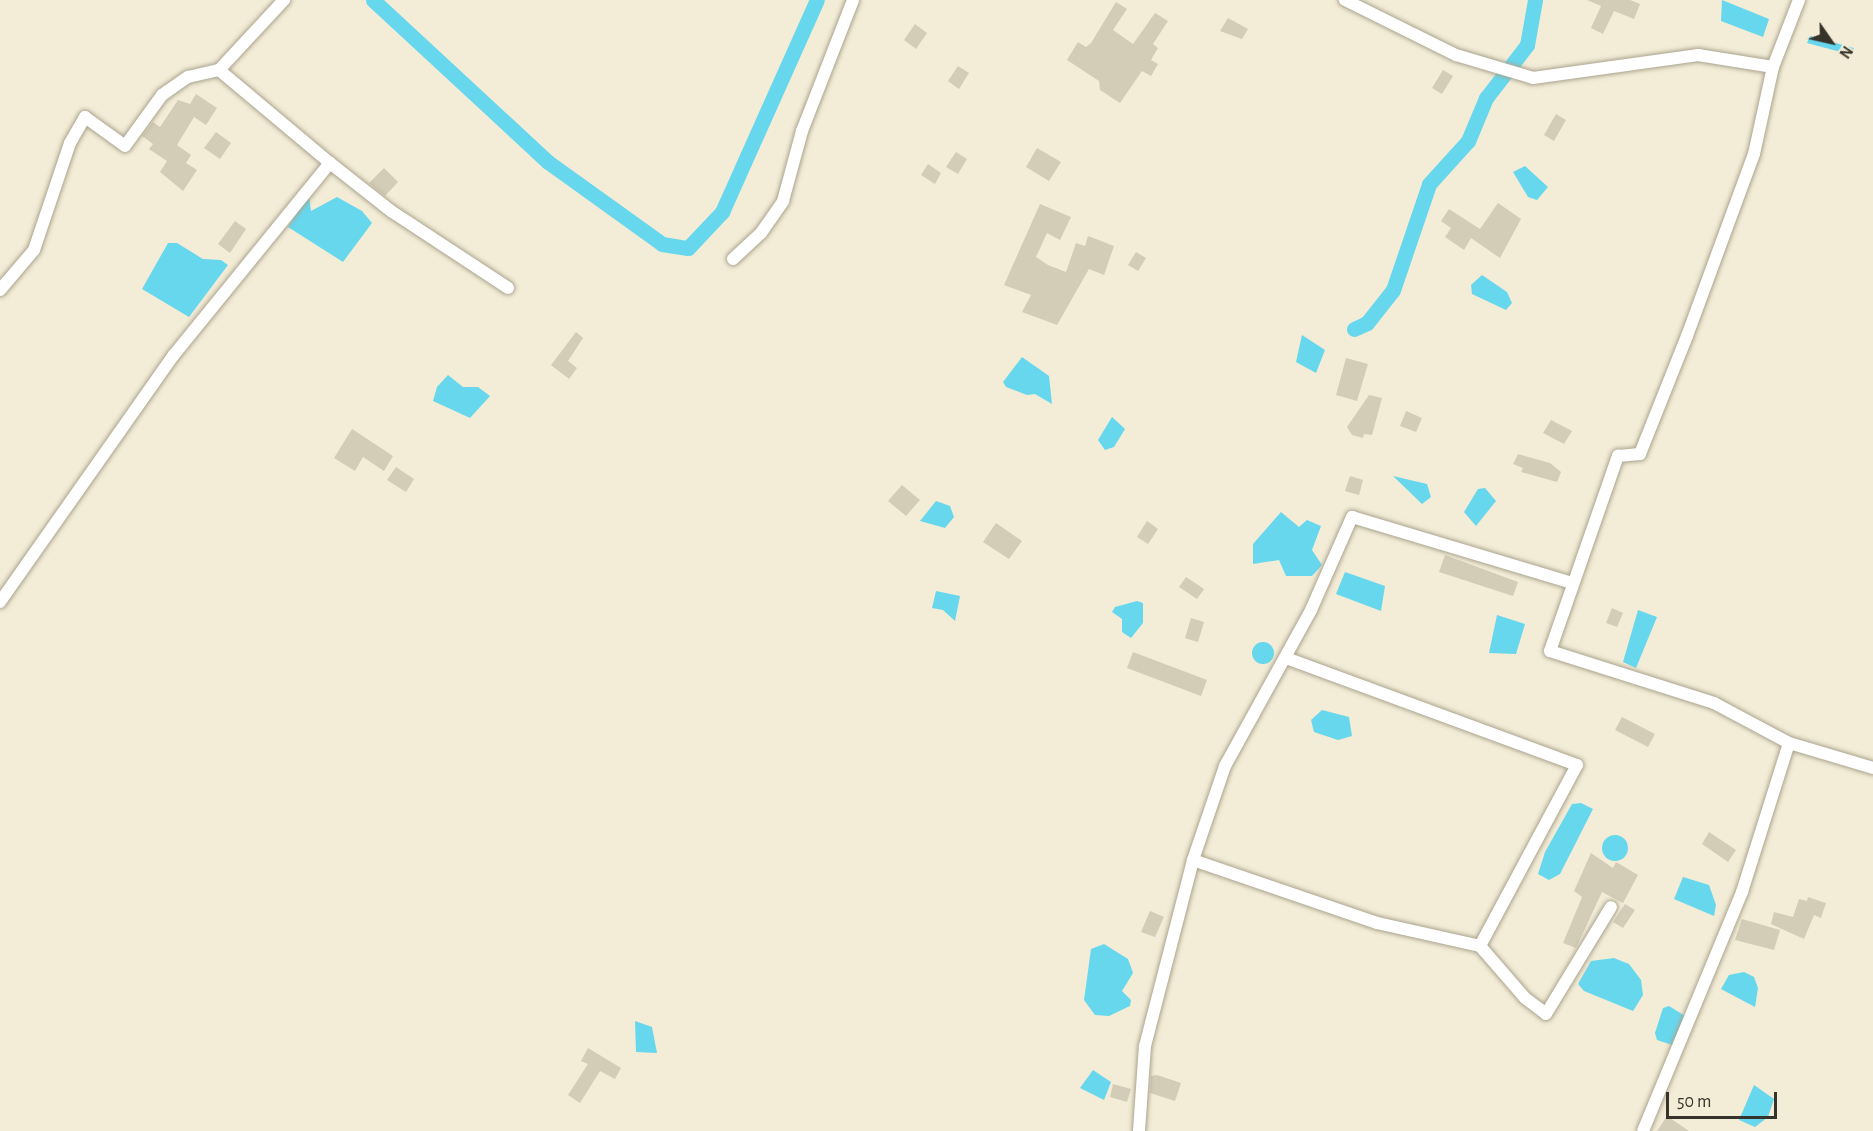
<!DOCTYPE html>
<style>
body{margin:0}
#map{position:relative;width:1873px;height:1131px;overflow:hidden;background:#f3ecd6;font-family:"Alegreya Sans",sans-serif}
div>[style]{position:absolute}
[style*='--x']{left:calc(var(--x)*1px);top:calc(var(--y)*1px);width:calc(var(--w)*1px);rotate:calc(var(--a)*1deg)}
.water>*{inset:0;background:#67d7ed}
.round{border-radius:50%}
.canal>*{height:15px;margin:-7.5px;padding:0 7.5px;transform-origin:7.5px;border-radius:7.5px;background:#67d7ed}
.building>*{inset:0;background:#d3ccb7}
.roads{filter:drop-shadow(0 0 2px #aaa48f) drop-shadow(0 0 2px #aaa48f)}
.street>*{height:12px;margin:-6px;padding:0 6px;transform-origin:6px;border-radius:6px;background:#fff}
span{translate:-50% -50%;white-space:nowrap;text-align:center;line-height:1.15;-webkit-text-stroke:6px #f3ecd6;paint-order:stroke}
.north{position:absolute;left:1801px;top:12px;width:60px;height:60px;-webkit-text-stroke:4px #f3ecd6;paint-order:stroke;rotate:124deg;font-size:16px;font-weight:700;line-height:24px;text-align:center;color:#35332a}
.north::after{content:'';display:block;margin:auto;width:21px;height:27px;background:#35332a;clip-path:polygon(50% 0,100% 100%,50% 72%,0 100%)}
.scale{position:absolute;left:1666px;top:1092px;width:111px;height:27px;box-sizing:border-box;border:3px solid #35332a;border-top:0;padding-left:8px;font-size:18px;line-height:21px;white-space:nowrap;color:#35332a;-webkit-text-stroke:4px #f3ecd6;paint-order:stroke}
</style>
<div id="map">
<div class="water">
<div style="clip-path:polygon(1722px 0,1769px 19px,1763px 37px,1721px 21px)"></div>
<div style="clip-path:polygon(1810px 36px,1854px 48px,1852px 55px,1807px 43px)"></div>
<div style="clip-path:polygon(1525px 166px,1548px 187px,1537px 200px,1528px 197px,1513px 172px)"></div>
<div style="clip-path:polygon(309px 195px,311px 211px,337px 197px,362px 211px,372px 223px,343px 262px,288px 227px)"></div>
<div style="clip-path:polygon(168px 243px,177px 243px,203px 259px,221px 260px,228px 265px,189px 317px,142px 289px)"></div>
<div style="clip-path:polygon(1482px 275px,1507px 292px,1512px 303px,1506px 310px,1472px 294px,1471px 285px)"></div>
<div style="clip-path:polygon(1302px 335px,1325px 350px,1316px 373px,1296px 362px)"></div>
<div style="clip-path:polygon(1022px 357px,1049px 376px,1052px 404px,1035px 394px,1027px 395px,1006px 387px,1003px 382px)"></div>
<div style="clip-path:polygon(448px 375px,463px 387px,478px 387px,490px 396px,470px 418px,433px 401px,437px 387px)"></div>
<div style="clip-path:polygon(1112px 417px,1125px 429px,1114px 447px,1105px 450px,1098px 440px)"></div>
<div style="clip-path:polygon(1393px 476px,1427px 484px,1431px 497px,1422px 504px)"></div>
<div style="clip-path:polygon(1485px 488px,1496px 501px,1476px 526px,1464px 512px,1478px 489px)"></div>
<div style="clip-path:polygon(936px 501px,950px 506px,954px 517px,945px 528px,920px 521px)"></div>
<div style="clip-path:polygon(1281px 512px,1299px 527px,1307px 520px,1321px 526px,1312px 550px,1322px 565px,1312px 576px,1286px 576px,1279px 560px,1253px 564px,1253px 544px)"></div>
<div style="clip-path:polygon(1345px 572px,1385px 586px,1381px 611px,1336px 594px)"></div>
<div style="clip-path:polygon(936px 591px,960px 596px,955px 621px,943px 610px,932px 608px)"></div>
<div style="clip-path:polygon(1137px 601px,1143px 603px,1143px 623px,1131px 638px,1122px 632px,1122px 619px,1112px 612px,1115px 607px)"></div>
<div style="clip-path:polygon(1638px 610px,1657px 617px,1636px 668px,1623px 662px)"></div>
<div style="clip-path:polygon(1497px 615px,1525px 624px,1516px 654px,1489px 653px)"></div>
<div class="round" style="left:1252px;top:642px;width:22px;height:22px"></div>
<div style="clip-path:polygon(1322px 710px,1349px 717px,1352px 736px,1338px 740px,1314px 732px,1311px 720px)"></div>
<div style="clip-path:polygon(1581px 803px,1593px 809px,1560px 874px,1549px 880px,1538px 874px,1545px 852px,1572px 804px)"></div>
<div class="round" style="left:1602px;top:835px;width:26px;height:26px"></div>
<div style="clip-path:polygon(1683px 877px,1709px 885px,1716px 905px,1714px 916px,1674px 899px)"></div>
<div style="clip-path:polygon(1104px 944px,1128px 959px,1133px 973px,1122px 991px,1131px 1000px,1130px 1006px,1109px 1016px,1095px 1015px,1084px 1000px,1091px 949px)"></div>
<div style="clip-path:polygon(1614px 958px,1629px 964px,1641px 980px,1643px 995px,1633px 1011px,1584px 991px,1578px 984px,1591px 961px)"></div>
<div style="clip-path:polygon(1744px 972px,1754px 977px,1758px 988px,1755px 1007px,1721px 989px,1729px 975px)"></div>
<div style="clip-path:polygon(1669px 1006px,1685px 1016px,1672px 1045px,1657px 1040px,1655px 1033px,1663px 1008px)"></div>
<div style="clip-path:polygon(635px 1021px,652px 1027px,657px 1053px,636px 1052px)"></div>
<div style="clip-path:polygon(1093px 1070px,1111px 1082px,1104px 1100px,1080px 1088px)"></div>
<div style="clip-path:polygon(1754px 1085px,1774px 1099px,1768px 1117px,1755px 1127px,1739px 1120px)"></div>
</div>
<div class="canal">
<div style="--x:373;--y:0;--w:238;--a:42.8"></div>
<div style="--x:548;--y:162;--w:140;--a:35.7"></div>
<div style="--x:662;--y:244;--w:26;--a:9"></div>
<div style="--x:688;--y:248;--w:50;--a:-46.6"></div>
<div style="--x:722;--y:212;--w:232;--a:-65.9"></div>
<div style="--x:1354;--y:329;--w:14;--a:-25"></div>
<div style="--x:1367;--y:323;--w:42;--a:-51.8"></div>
<div style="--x:1393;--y:290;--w:112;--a:-71.2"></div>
<div style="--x:1429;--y:184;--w:58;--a:-47.8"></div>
<div style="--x:1468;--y:141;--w:47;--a:-67.3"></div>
<div style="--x:1486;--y:98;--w:67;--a:-52.3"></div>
<div style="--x:1527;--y:45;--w:46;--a:-79.9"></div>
</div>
<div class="building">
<div style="clip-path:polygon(1587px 0,1630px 0,1640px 4px,1634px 19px,1614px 11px,1603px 34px,1591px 28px,1601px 6px)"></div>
<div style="clip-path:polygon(1116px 2px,1127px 9px,1113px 30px,1133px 44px,1155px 13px,1168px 21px,1153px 44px,1158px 48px,1151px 60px,1158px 64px,1151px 76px,1142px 71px,1120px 103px,1100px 90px,1099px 81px,1067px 60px,1078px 42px,1086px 47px,1091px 43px)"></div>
<div style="clip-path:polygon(1228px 18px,1248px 29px,1242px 39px,1220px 31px)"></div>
<div style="clip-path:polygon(915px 24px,927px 33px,916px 49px,904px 40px)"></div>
<div style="clip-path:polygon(958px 66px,969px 73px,959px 89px,948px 81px)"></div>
<div style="clip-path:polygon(1443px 70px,1453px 76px,1442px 94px,1432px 88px)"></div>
<div style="clip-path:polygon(196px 94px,217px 108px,206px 125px,194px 117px,177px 145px,191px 155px,186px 163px,197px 170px,183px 191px,160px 172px,167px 161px,149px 149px,153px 144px,142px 136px,153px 122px,160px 127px,178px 100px,190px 104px)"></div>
<div style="clip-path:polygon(1556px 114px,1566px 120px,1554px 141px,1544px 135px)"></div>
<div style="clip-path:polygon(216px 132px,231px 143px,220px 159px,204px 148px)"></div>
<div style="clip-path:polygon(1037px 148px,1061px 162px,1049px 181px,1026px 167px)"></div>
<div style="clip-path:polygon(956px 152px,967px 159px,958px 174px,946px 167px)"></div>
<div style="clip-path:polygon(928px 164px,941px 173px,935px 184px,921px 175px)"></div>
<div style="clip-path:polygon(384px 168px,398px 182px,385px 196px,369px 183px)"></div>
<div style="clip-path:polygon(1498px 203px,1521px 219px,1500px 258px,1471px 238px,1464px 250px,1445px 237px,1451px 228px,1441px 221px,1449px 209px,1480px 229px)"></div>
<div style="clip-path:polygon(1040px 204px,1071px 217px,1060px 240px,1047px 233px,1036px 257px,1048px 265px,1066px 272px,1076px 243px,1085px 246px,1088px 236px,1114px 246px,1104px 275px,1089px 269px,1057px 325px,1022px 312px,1031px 295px,1004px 285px)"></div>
<div style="clip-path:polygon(235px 221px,246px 229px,230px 253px,218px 244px)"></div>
<div style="clip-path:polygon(1136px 252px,1146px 258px,1138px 271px,1128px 265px)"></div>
<div style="clip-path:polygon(576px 332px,583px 338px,568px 361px,577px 368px,569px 379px,551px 365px)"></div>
<div style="clip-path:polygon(1346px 358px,1368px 364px,1357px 401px,1336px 395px)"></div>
<div style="clip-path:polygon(1369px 395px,1382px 398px,1372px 435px,1364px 434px,1363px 438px,1352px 435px,1347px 427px)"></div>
<div style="clip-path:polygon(1406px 411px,1422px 418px,1416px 432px,1400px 426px)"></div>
<div style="clip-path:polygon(1551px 420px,1572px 431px,1564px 444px,1543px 433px)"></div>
<div style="clip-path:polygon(352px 429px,393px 456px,384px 471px,363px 457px,355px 471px,334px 458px)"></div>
<div style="clip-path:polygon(1518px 454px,1550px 463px,1561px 472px,1557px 482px,1521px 472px,1523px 468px,1513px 464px)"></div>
<div style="clip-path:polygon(396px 467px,414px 479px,406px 492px,387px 480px)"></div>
<div style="clip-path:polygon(1350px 476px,1363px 480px,1359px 495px,1345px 491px)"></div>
<div style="clip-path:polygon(902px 485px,920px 500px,906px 516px,888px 501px)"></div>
<div style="clip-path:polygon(1147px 521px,1158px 529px,1148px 544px,1137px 537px)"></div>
<div style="clip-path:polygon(996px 523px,1022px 541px,1009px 559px,983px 542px)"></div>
<div style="clip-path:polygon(1445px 555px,1518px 582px,1513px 596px,1439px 572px)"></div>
<div style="clip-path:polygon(1186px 577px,1204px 589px,1197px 599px,1179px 587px)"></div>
<div style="clip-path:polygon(1612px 608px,1623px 613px,1617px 627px,1606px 623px)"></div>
<div style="clip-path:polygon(1191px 618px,1204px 622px,1198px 642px,1185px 638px)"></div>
<div style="clip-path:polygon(1133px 652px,1207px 680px,1201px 696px,1127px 668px)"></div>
<div style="clip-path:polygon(1622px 717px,1655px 734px,1648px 747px,1615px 730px)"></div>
<div style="clip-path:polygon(1709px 832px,1736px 850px,1728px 862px,1702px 844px)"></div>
<div style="clip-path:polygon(1591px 853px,1613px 868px,1616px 862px,1638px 875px,1623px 903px,1602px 892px,1576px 948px,1563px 943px,1582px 897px,1574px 891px)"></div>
<div style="clip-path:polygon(1808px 897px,1826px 903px,1821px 918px,1814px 915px,1804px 939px,1771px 924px,1774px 912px,1793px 917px,1799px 899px,1807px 901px)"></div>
<div style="clip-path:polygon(1625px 904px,1635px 910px,1623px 928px,1613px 922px)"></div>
<div style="clip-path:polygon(1150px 911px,1164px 917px,1155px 937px,1141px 932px)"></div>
<div style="clip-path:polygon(1742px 919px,1780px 930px,1774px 950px,1735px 940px)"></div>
<div style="clip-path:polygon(588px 1048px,621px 1068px,615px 1079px,600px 1071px,580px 1103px,568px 1095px,588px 1064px,581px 1061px)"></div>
<div style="clip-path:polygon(1157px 1075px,1181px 1083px,1175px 1101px,1150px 1093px,1151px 1076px)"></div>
<div style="clip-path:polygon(1113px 1084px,1131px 1089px,1127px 1102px,1110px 1097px)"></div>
<div style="clip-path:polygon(1667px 1116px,1689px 1131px,1657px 1131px)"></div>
</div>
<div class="roads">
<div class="street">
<div style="--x:1345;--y:0;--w:124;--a:26.4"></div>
<div style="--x:1456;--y:55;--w:80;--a:16.6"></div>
<div style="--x:1533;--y:78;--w:167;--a:-7.9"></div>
<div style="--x:1698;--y:55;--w:76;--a:9.1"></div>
<div style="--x:330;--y:163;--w:78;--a:38.2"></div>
<div style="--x:391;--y:211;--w:140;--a:33.3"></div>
<div style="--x:733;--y:259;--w:38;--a:-43"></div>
<div style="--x:761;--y:233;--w:39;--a:-55"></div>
<div style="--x:783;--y:201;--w:73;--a:-74.8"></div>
<div style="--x:802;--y:131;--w:141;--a:-68.7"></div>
<div style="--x:0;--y:290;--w:52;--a:-49.6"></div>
<div style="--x:34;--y:250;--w:113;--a:-71.4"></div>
<div style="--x:70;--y:143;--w:30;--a:-60"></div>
<div style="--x:85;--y:117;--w:49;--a:35.9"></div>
<div style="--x:125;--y:146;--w:63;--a:-54"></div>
<div style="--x:162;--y:95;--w:32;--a:-35"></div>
<div style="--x:188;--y:77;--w:32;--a:-13"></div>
<div style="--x:0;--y:602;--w:301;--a:-54.9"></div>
<div style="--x:173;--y:356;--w:249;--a:-50.9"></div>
<div style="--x:330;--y:163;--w:145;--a:-140"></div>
<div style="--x:219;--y:70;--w:96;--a:-47.1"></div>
<div style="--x:1286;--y:658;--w:310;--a:20.2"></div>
<div style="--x:1577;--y:765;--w:205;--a:118.2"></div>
<div style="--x:1789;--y:743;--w:88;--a:16.6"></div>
<div style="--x:1193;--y:860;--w:99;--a:-71.2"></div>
<div style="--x:1225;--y:766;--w:178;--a:-61.1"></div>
<div style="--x:1311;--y:610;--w:102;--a:-66.2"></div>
<div style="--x:1352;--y:517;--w:230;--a:16.7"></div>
<div style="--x:1480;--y:946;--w:69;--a:49.1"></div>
<div style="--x:1525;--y:998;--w:26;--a:37"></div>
<div style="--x:1546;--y:1014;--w:125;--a:-58.7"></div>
<div style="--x:1139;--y:1131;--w:85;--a:-86"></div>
<div style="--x:1145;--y:1046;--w:192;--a:-75.5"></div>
<div style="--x:1193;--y:860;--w:194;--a:18.9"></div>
<div style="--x:1377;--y:923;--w:106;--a:12.6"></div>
<div style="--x:1643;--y:1131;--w:259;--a:-67.5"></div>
<div style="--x:1742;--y:892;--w:156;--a:-72.5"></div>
<div style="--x:1789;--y:743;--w:85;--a:-151.9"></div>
<div style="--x:1714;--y:703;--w:172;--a:-162.4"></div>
<div style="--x:1550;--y:651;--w:207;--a:-70.8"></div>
<div style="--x:1618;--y:456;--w:22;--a:-5"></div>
<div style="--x:1640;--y:454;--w:127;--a:-68.3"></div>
<div style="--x:1687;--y:336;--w:194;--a:-69.8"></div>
<div style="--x:1754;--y:154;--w:89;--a:-77.7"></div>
<div style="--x:1773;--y:67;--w:72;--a:-68.8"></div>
</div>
</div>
<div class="north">N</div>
<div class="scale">50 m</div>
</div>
